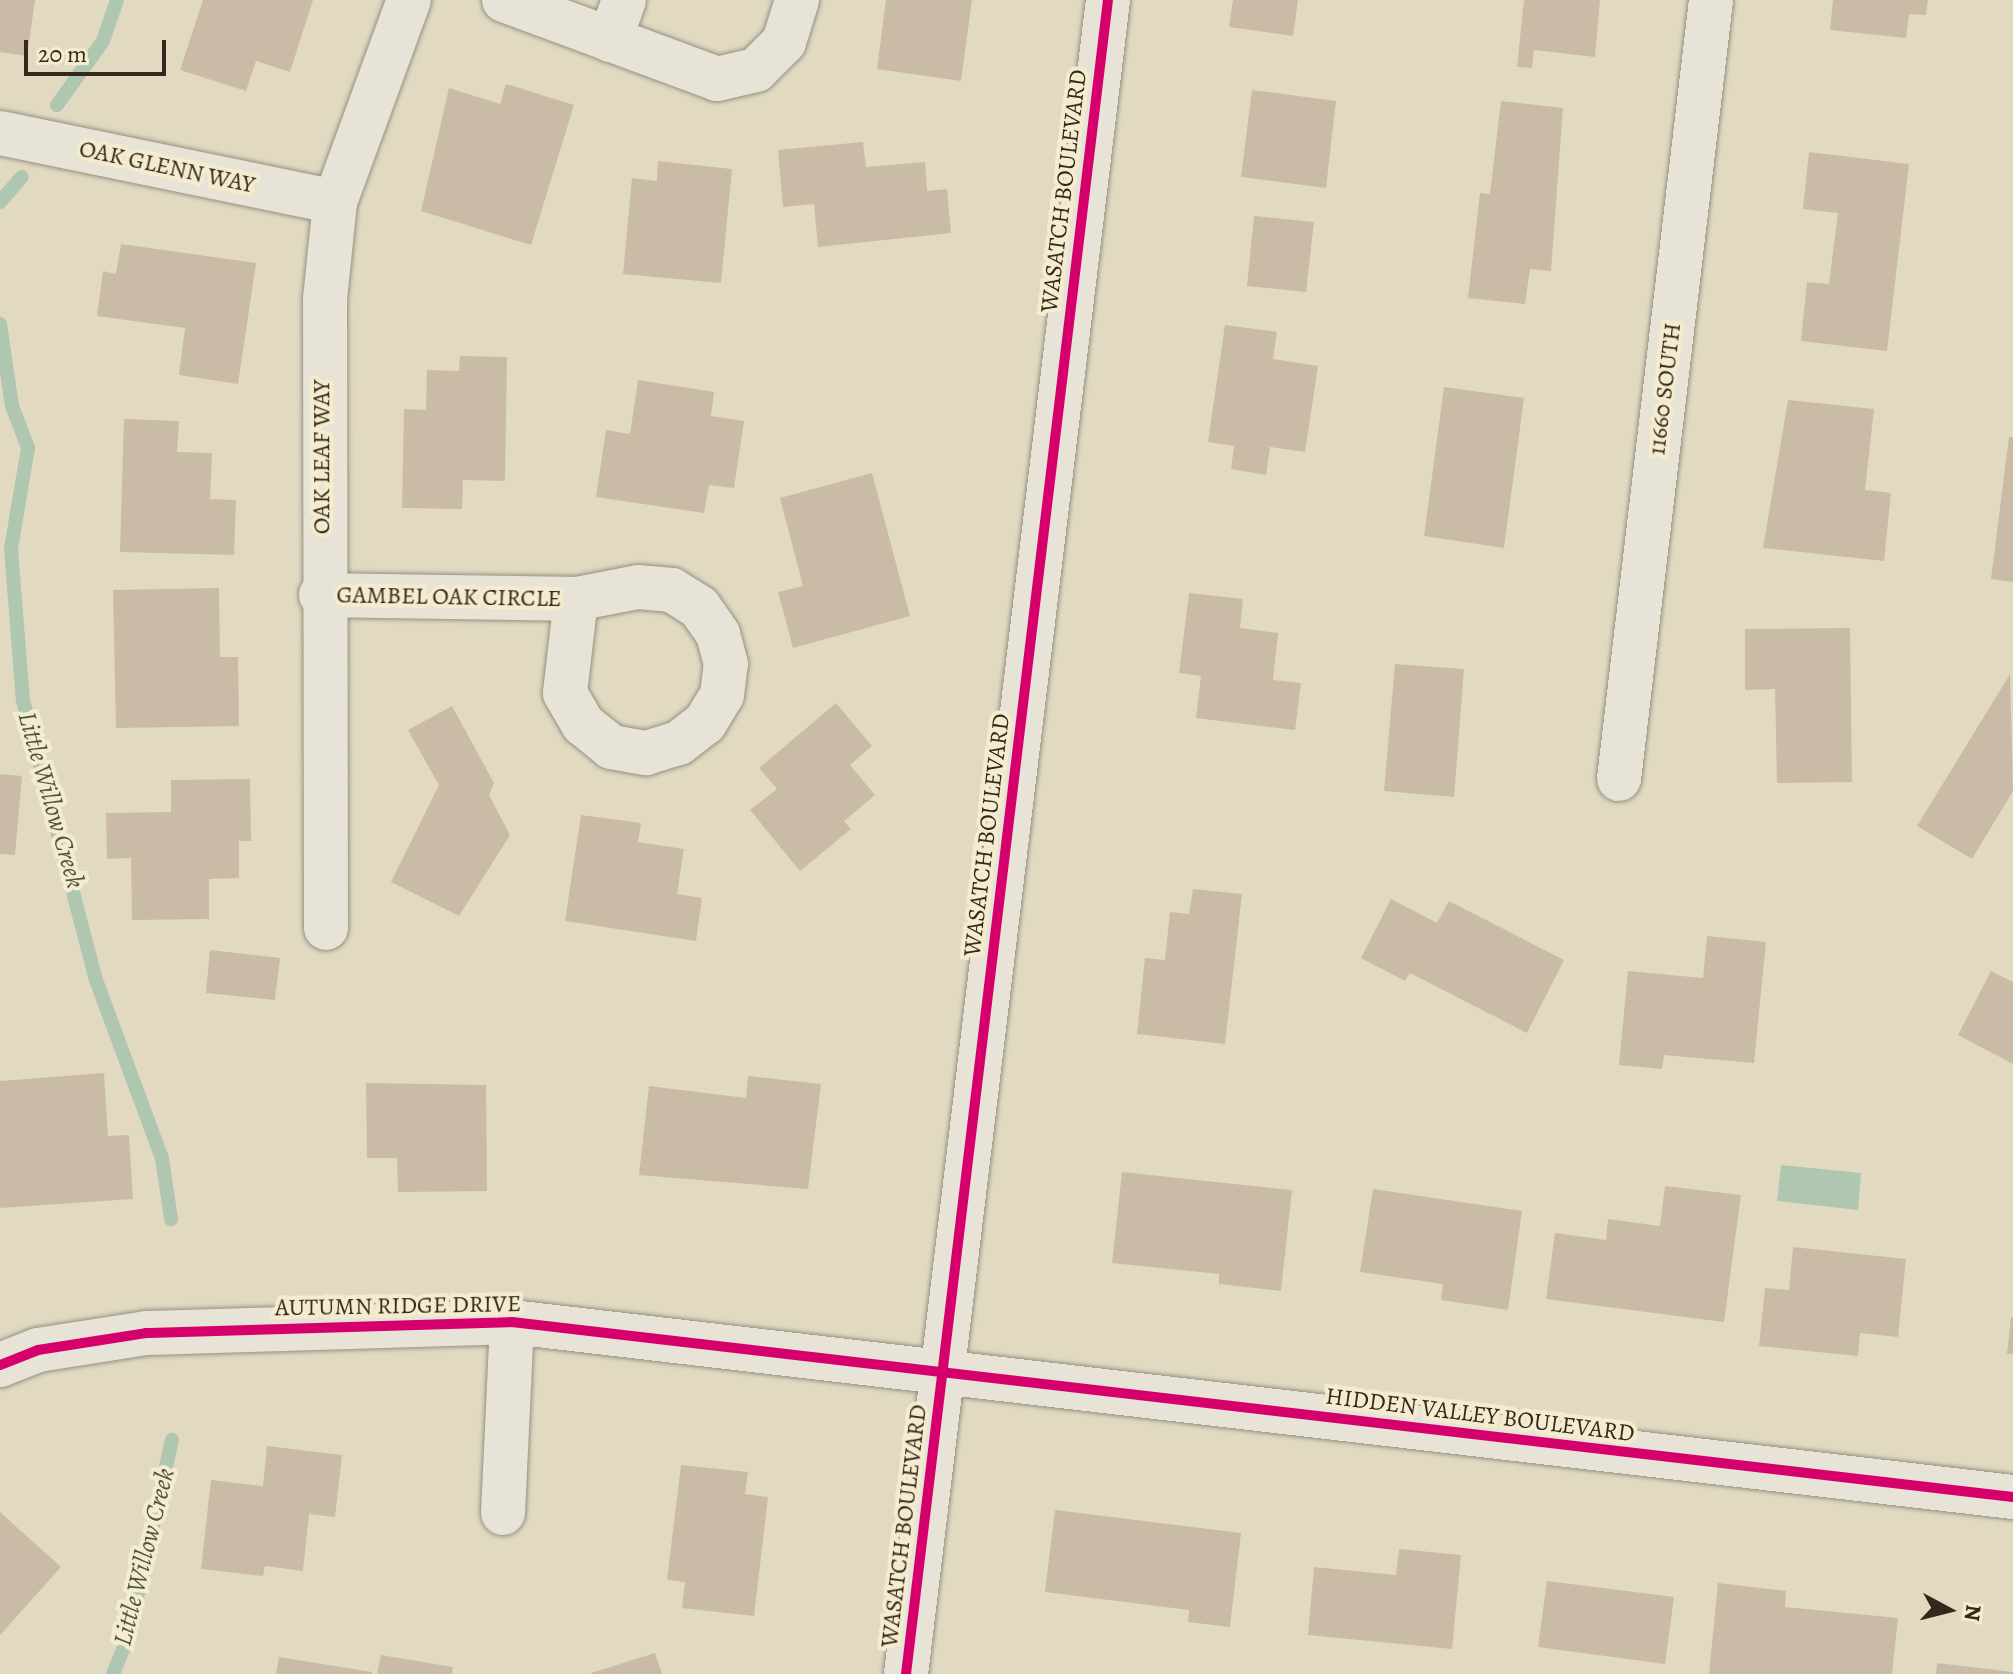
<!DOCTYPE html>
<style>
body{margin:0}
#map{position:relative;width:2013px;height:1674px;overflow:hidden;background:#e1dac1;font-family:Alegreya,serif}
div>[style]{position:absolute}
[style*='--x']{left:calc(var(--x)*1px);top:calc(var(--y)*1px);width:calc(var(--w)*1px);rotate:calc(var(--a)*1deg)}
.water>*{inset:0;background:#afc6b0}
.stream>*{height:14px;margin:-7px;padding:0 7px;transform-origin:7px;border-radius:7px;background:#afc6b0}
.building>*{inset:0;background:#cabba7}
.roads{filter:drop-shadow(0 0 2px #969081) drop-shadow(0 0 2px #969081)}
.minor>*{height:44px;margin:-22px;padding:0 22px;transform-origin:22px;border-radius:22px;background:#e7e3d6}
.secondary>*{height:44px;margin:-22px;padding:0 22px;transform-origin:22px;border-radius:22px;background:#e7e3d6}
.cycleway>*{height:10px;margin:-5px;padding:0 5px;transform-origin:5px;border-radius:5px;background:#d6006c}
span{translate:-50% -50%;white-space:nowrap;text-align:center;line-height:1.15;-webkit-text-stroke:8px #f4ecce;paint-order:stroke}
.street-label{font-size:24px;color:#35271c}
.water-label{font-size:26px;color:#535446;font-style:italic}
.north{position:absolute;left:1909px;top:1570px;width:80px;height:80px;-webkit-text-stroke:6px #f4ecce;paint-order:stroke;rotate:97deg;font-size:22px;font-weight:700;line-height:32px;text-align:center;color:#35271c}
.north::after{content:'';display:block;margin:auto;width:28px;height:36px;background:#35271c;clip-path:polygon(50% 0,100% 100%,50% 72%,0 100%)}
.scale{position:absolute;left:24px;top:40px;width:142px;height:36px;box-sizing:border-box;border:4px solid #35271c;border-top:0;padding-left:10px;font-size:24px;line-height:28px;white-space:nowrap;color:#35271c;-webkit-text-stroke:6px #f4ecce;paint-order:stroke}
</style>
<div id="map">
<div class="water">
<div style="clip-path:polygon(1781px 1165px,1861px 1173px,1858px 1210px,1777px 1201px)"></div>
</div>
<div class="stream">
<div style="--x:57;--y:105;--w:79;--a:-54.3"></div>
<div style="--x:103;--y:41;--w:43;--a:-71.1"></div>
<div style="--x:0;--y:202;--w:33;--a:-49"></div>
<div style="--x:0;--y:324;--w:83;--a:81.7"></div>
<div style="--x:12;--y:406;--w:45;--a:69.1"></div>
<div style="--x:28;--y:448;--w:102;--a:99.6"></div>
<div style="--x:11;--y:549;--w:151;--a:85.5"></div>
<div style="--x:23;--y:700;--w:289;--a:75.4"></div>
<div style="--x:96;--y:980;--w:190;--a:69.7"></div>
<div style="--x:162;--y:1158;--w:62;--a:81.6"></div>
<div style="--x:113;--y:1674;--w:42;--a:-67.7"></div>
<div style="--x:129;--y:1635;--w:200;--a:-77.6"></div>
</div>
<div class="building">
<div style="clip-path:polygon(0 0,35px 0,27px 56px,0 52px)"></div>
<div style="clip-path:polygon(203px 0,313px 0,290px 72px,256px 61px,246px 91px,180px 70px)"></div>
<div style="clip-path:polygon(886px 0,972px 0,961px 81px,877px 69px)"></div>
<div style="clip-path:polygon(1233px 0,1298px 0,1293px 36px,1229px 27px)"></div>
<div style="clip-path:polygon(1524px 0,1600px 0,1595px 57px,1534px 50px,1532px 68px,1517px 67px)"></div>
<div style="clip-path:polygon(1833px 0,1928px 0,1926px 15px,1909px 14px,1906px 38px,1830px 30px)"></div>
<div style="clip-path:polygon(506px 84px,574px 105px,531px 245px,421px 211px,449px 88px,500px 104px)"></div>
<div style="clip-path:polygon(1252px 90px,1336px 101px,1326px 188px,1241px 177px)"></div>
<div style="clip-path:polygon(1501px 101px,1563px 108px,1551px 271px,1530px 269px,1525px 304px,1468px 298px,1480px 193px,1490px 194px)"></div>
<div style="clip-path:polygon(863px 142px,866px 167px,925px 162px,927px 191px,947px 189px,951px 233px,818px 247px,814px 204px,783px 207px,778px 150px)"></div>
<div style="clip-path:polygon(1809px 152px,1909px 164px,1887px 351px,1801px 341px,1807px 282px,1829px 284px,1838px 213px,1803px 209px)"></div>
<div style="clip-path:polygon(658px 161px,732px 169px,721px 283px,623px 274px,632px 178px,657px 181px)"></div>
<div style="clip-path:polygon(1254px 216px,1314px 222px,1306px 292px,1247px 286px)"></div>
<div style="clip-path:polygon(121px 244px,256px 263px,238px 384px,179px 375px,185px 328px,97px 316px,103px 271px,116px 274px)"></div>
<div style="clip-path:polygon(1225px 325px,1277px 332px,1273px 359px,1318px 366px,1305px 452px,1270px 447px,1266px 475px,1231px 469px,1234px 446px,1208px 442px)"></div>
<div style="clip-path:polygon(460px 356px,507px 357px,505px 481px,463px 480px,462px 509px,402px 508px,404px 409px,426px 410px,427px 370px,459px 371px)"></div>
<div style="clip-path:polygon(638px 380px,714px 392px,711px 416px,744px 421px,734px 488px,709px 485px,704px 513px,596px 497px,606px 430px,630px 434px)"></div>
<div style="clip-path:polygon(1444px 387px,1524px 398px,1504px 548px,1424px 536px)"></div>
<div style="clip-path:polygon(1788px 400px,1874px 409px,1865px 490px,1891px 493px,1884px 561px,1763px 548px)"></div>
<div style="clip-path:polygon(124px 419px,179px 421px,177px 452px,212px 453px,210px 499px,236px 500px,234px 555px,120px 552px)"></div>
<div style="clip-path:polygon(2009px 437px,2013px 437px,2013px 582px,1991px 579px)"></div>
<div style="clip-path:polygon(872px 473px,910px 616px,793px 648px,778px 592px,803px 586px,780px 498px)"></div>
<div style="clip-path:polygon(219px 588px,220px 657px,238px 657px,239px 726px,116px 728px,113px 590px)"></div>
<div style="clip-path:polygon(1189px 593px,1243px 599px,1240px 628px,1278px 633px,1273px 680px,1301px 683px,1295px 730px,1196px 718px,1201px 676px,1179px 673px)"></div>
<div style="clip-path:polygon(1850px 628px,1852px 782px,1777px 783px,1775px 689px,1745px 690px,1745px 629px)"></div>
<div style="clip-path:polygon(1395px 664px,1464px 669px,1454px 797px,1384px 791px)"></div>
<div style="clip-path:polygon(2010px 674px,2013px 791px,1972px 859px,1917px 826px)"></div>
<div style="clip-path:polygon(836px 703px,872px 746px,850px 765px,875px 795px,844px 821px,851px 829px,800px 871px,750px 810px,777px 789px,759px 768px)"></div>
<div style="clip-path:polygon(452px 706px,494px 783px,489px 795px,510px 835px,459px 916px,391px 882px,439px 785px,408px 730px)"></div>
<div style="clip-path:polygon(0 774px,22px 776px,15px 855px,0 854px)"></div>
<div style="clip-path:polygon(250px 779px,251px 841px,239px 841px,239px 878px,209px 879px,209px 919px,132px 920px,131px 858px,107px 859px,106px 813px,171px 812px,171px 780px)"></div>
<div style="clip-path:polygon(581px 815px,641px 823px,638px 842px,684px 849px,677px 894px,702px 898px,696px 941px,565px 921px)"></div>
<div style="clip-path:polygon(1193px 889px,1242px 894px,1225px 1044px,1137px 1034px,1145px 958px,1165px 960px,1170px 912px,1189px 914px)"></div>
<div style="clip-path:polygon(1391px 899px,1437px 923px,1449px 901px,1564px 960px,1527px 1033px,1410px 973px,1405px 981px,1361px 958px)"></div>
<div style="clip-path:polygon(1707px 936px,1766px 942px,1754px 1063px,1664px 1055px,1662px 1069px,1619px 1065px,1628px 971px,1703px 978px)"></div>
<div style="clip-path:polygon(210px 950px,280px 958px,275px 1000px,206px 993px)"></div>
<div style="clip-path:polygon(1991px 971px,2013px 982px,2013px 1064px,1958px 1035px)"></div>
<div style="clip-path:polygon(104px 1073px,108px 1136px,129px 1135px,133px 1199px,0 1208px,0 1081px)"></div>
<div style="clip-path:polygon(748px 1076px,821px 1084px,808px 1189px,639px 1175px,649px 1086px,746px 1098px)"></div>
<div style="clip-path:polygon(366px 1083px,486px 1085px,487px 1191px,398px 1192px,397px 1158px,367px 1158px)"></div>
<div style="clip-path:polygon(1122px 1172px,1292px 1190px,1281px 1291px,1219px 1284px,1219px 1274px,1112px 1263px)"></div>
<div style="clip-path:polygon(1665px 1186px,1741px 1195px,1724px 1322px,1546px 1299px,1555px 1233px,1606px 1240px,1608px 1219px,1660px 1226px)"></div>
<div style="clip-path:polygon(1373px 1189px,1522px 1211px,1508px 1310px,1441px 1300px,1443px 1284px,1360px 1272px)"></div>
<div style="clip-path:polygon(1793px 1247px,1906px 1259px,1898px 1337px,1860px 1333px,1858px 1356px,1759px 1346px,1765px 1288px,1789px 1290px)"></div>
<div style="clip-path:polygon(2011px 1317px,2013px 1317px,2013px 1354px,2007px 1354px)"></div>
<div style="clip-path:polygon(267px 1446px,342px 1455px,335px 1517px,309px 1514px,303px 1571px,265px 1566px,263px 1576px,201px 1569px,211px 1480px,263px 1486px)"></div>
<div style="clip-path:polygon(681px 1465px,748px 1472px,745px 1494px,768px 1497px,754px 1616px,682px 1608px,685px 1582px,667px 1580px)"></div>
<div style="clip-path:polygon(1055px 1510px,1241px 1533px,1230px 1627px,1188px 1622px,1189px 1610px,1045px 1592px)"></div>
<div style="clip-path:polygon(0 1512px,61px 1567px,0 1635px)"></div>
<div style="clip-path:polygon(1399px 1549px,1461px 1555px,1452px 1649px,1308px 1635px,1314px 1567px,1396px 1575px)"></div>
<div style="clip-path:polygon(1547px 1581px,1674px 1597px,1665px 1664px,1538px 1647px)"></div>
<div style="clip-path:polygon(1718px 1583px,1786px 1591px,1785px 1607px,1898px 1618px,1892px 1674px,1709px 1674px)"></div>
<div style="clip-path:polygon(655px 1653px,662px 1674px,591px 1674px,591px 1673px)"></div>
<div style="clip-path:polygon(381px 1655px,453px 1667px,452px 1674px,377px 1674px)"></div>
<div style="clip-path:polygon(279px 1657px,372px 1672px,372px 1674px,276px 1674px)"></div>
<div style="clip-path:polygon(1937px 1663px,2013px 1672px,2013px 1674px,1936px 1674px)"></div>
</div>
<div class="roads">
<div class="minor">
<div style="--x:504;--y:0;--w:227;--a:20.3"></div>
<div style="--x:717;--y:79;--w:40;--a:-13"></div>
<div style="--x:756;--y:70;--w:40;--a:-45"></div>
<div style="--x:784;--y:42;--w:44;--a:-72.8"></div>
<div style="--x:610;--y:40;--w:42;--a:-70.7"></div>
<div style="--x:0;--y:133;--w:342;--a:11.6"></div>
<div style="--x:321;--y:595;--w:255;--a:0.9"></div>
<div style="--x:576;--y:599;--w:95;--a:96.7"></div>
<div style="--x:565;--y:693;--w:36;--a:60"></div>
<div style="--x:583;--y:724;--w:36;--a:39"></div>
<div style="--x:611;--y:747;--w:36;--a:10"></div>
<div style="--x:646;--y:753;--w:34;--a:-17"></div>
<div style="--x:679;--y:743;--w:33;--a:-38"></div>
<div style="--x:705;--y:723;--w:33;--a:-59"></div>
<div style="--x:722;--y:695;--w:31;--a:-83"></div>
<div style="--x:726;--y:664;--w:31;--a:-105"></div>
<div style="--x:718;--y:634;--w:33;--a:-125"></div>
<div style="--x:699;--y:607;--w:32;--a:-148"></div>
<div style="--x:672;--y:590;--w:34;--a:-175"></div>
<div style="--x:638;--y:587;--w:63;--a:169"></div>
<div style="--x:1619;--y:779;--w:784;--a:-83.26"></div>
<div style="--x:326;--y:928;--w:629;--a:-90.09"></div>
<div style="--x:325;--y:299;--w:98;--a:-84.1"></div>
<div style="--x:335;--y:202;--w:215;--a:-69.9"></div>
<div style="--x:0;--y:1365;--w:41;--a:-21.5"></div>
<div style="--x:38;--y:1350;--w:109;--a:-8.9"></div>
<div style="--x:146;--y:1333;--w:366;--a:-1.7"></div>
<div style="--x:512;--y:1322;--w:1511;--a:6.65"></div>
<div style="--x:503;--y:1513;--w:191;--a:-87.3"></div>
</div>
<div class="secondary">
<div style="--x:906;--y:1674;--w:1686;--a:-83.12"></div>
</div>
</div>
<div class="cycleway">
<div style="--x:0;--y:1365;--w:41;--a:-21.5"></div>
<div style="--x:38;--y:1350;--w:109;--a:-8.9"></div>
<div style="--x:146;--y:1333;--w:366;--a:-1.7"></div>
<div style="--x:512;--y:1322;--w:1511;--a:6.65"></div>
<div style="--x:906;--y:1674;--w:1686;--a:-83.12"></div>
</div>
<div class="street-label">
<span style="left:167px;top:167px;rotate:12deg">OAK GLENN WAY</span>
<span style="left:1064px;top:191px;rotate:-83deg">WASATCH BOULEVARD</span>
<span style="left:1665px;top:389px;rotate:-83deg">11660 SOUTH</span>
<span style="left:322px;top:457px;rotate:-90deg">OAK LEAF WAY</span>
<span style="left:449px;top:597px;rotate:1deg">GAMBEL OAK CIRCLE</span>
<span style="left:987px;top:835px;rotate:-83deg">WASATCH BOULEVARD</span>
<span style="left:398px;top:1306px;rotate:-1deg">AUTUMN RIDGE DRIVE</span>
<span style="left:1480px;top:1415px;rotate:7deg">HIDDEN VALLEY BOULEVARD</span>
<span style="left:904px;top:1526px;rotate:-83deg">WASATCH BOULEVARD</span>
</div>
<div class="water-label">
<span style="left:51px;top:800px;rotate:74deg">Little Willow Creek</span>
<span style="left:144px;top:1557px;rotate:-76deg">Little Willow Creek</span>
</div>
<div class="north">N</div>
<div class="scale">20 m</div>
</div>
